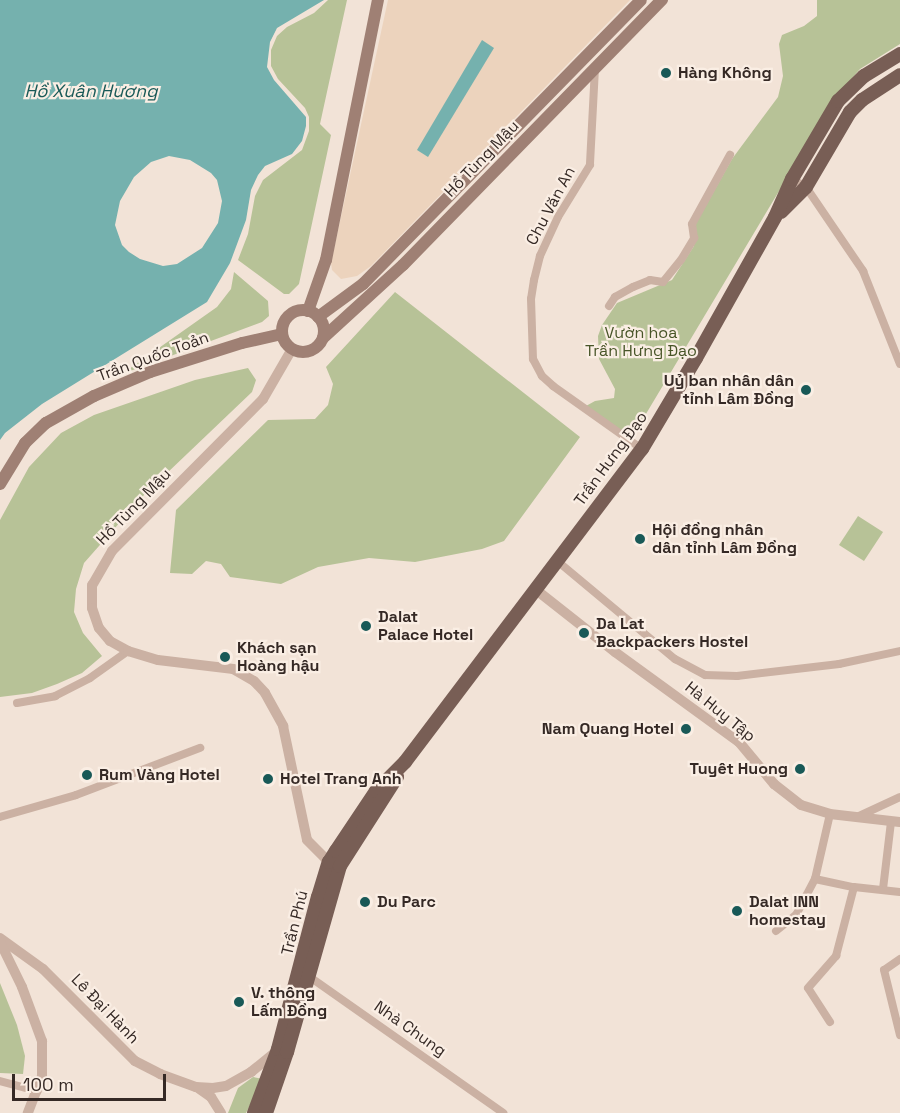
<!DOCTYPE html>
<meta charset="utf-8">
<style>
body{margin:0}
#map{position:relative;width:900px;height:1113px;overflow:hidden;background:#f2e3d7;font-family:"Space Grotesk",sans-serif}
div>[style]{position:absolute}
[style*='--x']{left:calc(var(--x)*1px);top:calc(var(--y)*1px);width:calc(var(--w)*1px);rotate:calc(var(--a)*1deg)}
.green>*{inset:0;background:#b7c297}
.plaza>*{inset:0;background:#ecd3bd}
.water>*{inset:0;background:#75b1ae}
.minor>*{height:8px;margin:-4px;padding:0 4px;transform-origin:4px;border-radius:4px;background:#cbb1a3}
.tertiary>*{height:10px;margin:-5px;padding:0 5px;transform-origin:5px;border-radius:5px;background:#cbb1a3}
.secondary>*{height:12px;margin:-6px;padding:0 6px;transform-origin:6px;border-radius:6px;background:#9f8074}
.secondary>.ring{margin:-6px;padding:0;box-sizing:content-box;background:none;border:12px solid #9f8074;border-radius:50%}
.primary>*{height:14px;margin:-7px;padding:0 7px;transform-origin:7px;border-radius:7px;background:#785e55}
.dots>*{width:16px;height:16px;translate:-50% -50%;box-sizing:border-box;border:3px solid #faeee4;border-radius:50%}
span{translate:-50% -50%;white-space:nowrap;text-align:center;line-height:1.15;-webkit-text-stroke:4.5px #faeee4;paint-order:stroke}
.poi-label{font-size:16px;color:#352925;font-weight:700}
.left{translate:0 -50%;text-align:left}
.right{translate:-100% -50%;text-align:right}
.street-label{font-size:16px;color:#352925}
.park-label{font-size:16px;color:#485528}
.water-label{font-size:18px;color:#195957;font-style:italic}
.scale{position:absolute;left:12px;top:1074px;width:154px;height:27px;box-sizing:border-box;border:3px solid #352925;border-top:0;padding-left:8px;font-size:18px;line-height:21px;white-space:nowrap;color:#352925;-webkit-text-stroke:4px #faeee4;paint-order:stroke}
</style>
<div id="map">
<div class="green">
<div style="clip-path:polygon(328px 0,347px 0,320px 124px,331px 135px,299px 284px,289px 294px,284px 294px,238px 260px,248px 234px,255px 196px,263px 180px,302px 150px,309px 131px,309px 117px,305px 108px,278px 79px,271px 66px,271px 50px,277px 36px,287px 27px,314px 13px)"></div>
<div style="clip-path:polygon(817px 0,900px 0,900px 44px,860px 69px,834px 99px,631px 439px,586px 406px,595px 401px,614px 398px,615px 389px,599px 359px,598px 336px,602px 325px,617px 303px,672px 280px,694px 246px,695px 225px,732px 159px,778px 97px,783px 76px,779px 44px,782px 35px,804px 26px,817px 16px)"></div>
<div style="clip-path:polygon(234px 272px,268px 301px,269px 316px,262px 322px,122px 374px,217px 307px,231px 289px)"></div>
<div style="clip-path:polygon(395px 292px,580px 437px,504px 541px,482px 549px,415px 562px,369px 558px,318px 567px,281px 584px,230px 577px,221px 564px,206px 561px,192px 574px,170px 573px,176px 510px,268px 420px,315px 419px,328px 405px,333px 384px,326px 367px)"></div>
<div style="clip-path:polygon(248px 368px,256px 380px,252px 392px,144px 495px,84px 563px,76px 589px,74px 612px,83px 633px,102px 656px,82px 673px,57px 684px,32px 693px,0 697px,0 520px,29px 467px,61px 433px,94px 415px,195px 380px)"></div>
<div style="clip-path:polygon(858px 516px,883px 532px,864px 561px,839px 545px)"></div>
<div style="clip-path:polygon(0 983px,17px 1025px,25px 1056px,23px 1074px,0 1073px)"></div>
<div style="clip-path:polygon(253px 1077px,263px 1079px,246px 1113px,228px 1113px,238px 1088px)"></div>
</div>
<div class="plaza">
<div style="clip-path:polygon(388px 0,630px 0,371px 266px,357px 276px,341px 279px,332px 270px,331px 263px)"></div>
</div>
<div class="water">
<div style="clip-path:polygon(evenodd,0 0,324px 0,277px 28px,270px 42px,267px 67px,274px 80px,306px 117px,306px 126px,302px 141px,292px 154px,265px 166px,258px 175px,251px 190px,246px 220px,230px 263px,207px 302px,42px 404px,5px 433px,0 440px,0 0,169px 156px,190px 160px,211px 173px,217px 180px,222px 201px,218px 223px,202px 248px,177px 264px,163px 266px,140px 259px,129px 252px,122px 245px,115px 225px,120px 201px,134px 177px,151px 162px,169px 156px)"></div>
<div style="clip-path:polygon(482px 40px,494px 48px,428px 157px,417px 150px)"></div>
</div>
<div class="minor">
<div style="--x:595;--y:68;--w:97;--a:93"></div>
<div style="--x:590;--y:165;--w:61;--a:121.6"></div>
<div style="--x:558;--y:217;--w:43;--a:114.8"></div>
<div style="--x:540;--y:256;--w:25;--a:104"></div>
<div style="--x:534;--y:280;--w:19;--a:99"></div>
<div style="--x:531;--y:299;--w:60;--a:88.1"></div>
<div style="--x:533;--y:359;--w:19;--a:62"></div>
<div style="--x:542;--y:376;--w:15;--a:42"></div>
<div style="--x:553;--y:386;--w:109;--a:35.3"></div>
<div style="--x:792;--y:179;--w:16;--a:30"></div>
<div style="--x:806;--y:187;--w:102;--a:55.8"></div>
<div style="--x:863;--y:271;--w:100;--a:68.3"></div>
<div style="--x:609;--y:306;--w:11;--a:-56"></div>
<div style="--x:615;--y:297;--w:21;--a:-29"></div>
<div style="--x:633;--y:287;--w:18;--a:-22"></div>
<div style="--x:650;--y:280;--w:13;--a:9"></div>
<div style="--x:663;--y:282;--w:28;--a:-51"></div>
<div style="--x:681;--y:260;--w:26;--a:-59"></div>
<div style="--x:694;--y:238;--w:14;--a:-98"></div>
<div style="--x:692;--y:224;--w:79;--a:-61.2"></div>
<div style="--x:556;--y:560;--w:155;--a:39.8"></div>
<div style="--x:675;--y:659;--w:34;--a:28"></div>
<div style="--x:705;--y:675;--w:32;--a:2"></div>
<div style="--x:737;--y:676;--w:103;--a:-6.7"></div>
<div style="--x:839;--y:664;--w:62;--a:-12"></div>
<div style="--x:17;--y:703;--w:39;--a:-10"></div>
<div style="--x:55;--y:696;--w:39;--a:-27"></div>
<div style="--x:90;--y:678;--w:47;--a:-35.4"></div>
<div style="--x:0;--y:817;--w:79;--a:-16.1"></div>
<div style="--x:76;--y:795;--w:133;--a:-20.8"></div>
<div style="--x:857;--y:817;--w:47;--a:-24.9"></div>
<div style="--x:815;--y:879;--w:40;--a:12"></div>
<div style="--x:883;--y:889;--w:67;--a:-83.2"></div>
<div style="--x:776;--y:931;--w:26;--a:-39"></div>
<div style="--x:796;--y:915;--w:41;--a:-62.2"></div>
<div style="--x:815;--y:879;--w:67;--a:-77"></div>
<div style="--x:900;--y:959;--w:19;--a:145"></div>
<div style="--x:884;--y:970;--w:67;--a:76.2"></div>
<div style="--x:307;--y:975;--w:240;--a:35.1"></div>
<div style="--x:830;--y:1022;--w:40;--a:-122.9"></div>
<div style="--x:808;--y:988;--w:43;--a:-48.8"></div>
<div style="--x:836;--y:956;--w:71;--a:-75.4"></div>
<div style="--x:854;--y:887;--w:46;--a:6.2"></div>
<div style="--x:0;--y:1081;--w:39;--a:15"></div>
</div>
<div class="tertiary">
<div style="--x:292;--y:349;--w:58;--a:120.1"></div>
<div style="--x:263;--y:399;--w:214;--a:134.8"></div>
<div style="--x:112;--y:551;--w:39;--a:120"></div>
<div style="--x:92;--y:585;--w:23;--a:90"></div>
<div style="--x:92;--y:608;--w:21;--a:71"></div>
<div style="--x:99;--y:628;--w:17;--a:50"></div>
<div style="--x:110;--y:641;--w:21;--a:29"></div>
<div style="--x:128;--y:651;--w:31;--a:17"></div>
<div style="--x:158;--y:660;--w:76;--a:6.8"></div>
<div style="--x:233;--y:669;--w:24;--a:30"></div>
<div style="--x:254;--y:681;--w:16;--a:47"></div>
<div style="--x:265;--y:693;--w:38;--a:61"></div>
<div style="--x:283;--y:726;--w:116;--a:78.1"></div>
<div style="--x:307;--y:840;--w:31;--a:45"></div>
<div style="--x:329;--y:862;--w:6;--a:18"></div>
<div style="--x:535;--y:589;--w:102;--a:38.2"></div>
<div style="--x:615;--y:652;--w:153;--a:36"></div>
<div style="--x:739;--y:742;--w:55;--a:50.2"></div>
<div style="--x:774;--y:784;--w:34;--a:38"></div>
<div style="--x:801;--y:805;--w:30;--a:17"></div>
<div style="--x:830;--y:814;--w:70;--a:6.5"></div>
<div style="--x:0;--y:938;--w:53;--a:35.8"></div>
<div style="--x:43;--y:969;--w:130;--a:45"></div>
<div style="--x:135;--y:1061;--w:28;--a:27"></div>
<div style="--x:160;--y:1074;--w:38;--a:20"></div>
<div style="--x:196;--y:1087;--w:17;--a:3"></div>
<div style="--x:213;--y:1088;--w:13;--a:-9"></div>
<div style="--x:226;--y:1086;--w:29;--a:-29"></div>
<div style="--x:251;--y:1072;--w:35;--a:-39"></div>
<div style="--x:0;--y:942;--w:50;--a:63.9"></div>
<div style="--x:22;--y:987;--w:58;--a:69.7"></div>
<div style="--x:42;--y:1041;--w:35;--a:90"></div>
<div style="--x:42;--y:1076;--w:40;--a:111"></div>
<div style="--x:198;--y:1088;--w:16;--a:35"></div>
<div style="--x:211;--y:1097;--w:19;--a:58"></div>
</div>
<div class="secondary">
<div class="ring" style="left:282px;top:310px;width:30px;height:30px"></div>
<div style="--x:308;--y:311;--w:54;--a:-70.6"></div>
<div style="--x:326;--y:260;--w:265;--a:-78.7"></div>
<div style="--x:318;--y:317;--w:56;--a:-36.3"></div>
<div style="--x:363;--y:284;--w:397;--a:-45.6"></div>
<div style="--x:323;--y:338;--w:108;--a:-42.4"></div>
<div style="--x:403;--y:265;--w:371;--a:-45.7"></div>
<div style="--x:0;--y:484;--w:48;--a:-58.6"></div>
<div style="--x:25;--y:443;--w:29;--a:-44"></div>
<div style="--x:46;--y:423;--w:55;--a:-29.4"></div>
<div style="--x:94;--y:396;--w:61;--a:-23.2"></div>
<div style="--x:150;--y:372;--w:96;--a:-17.5"></div>
<div style="--x:242;--y:343;--w:41;--a:-12.7"></div>
</div>
<div class="primary">
<div style="--x:781;--y:212;--w:35;--a:-45"></div>
<div style="--x:806;--y:187;--w:87;--a:-59.6"></div>
<div style="--x:850;--y:112;--w:17;--a:-45"></div>
<div style="--x:862;--y:100;--w:45;--a:-33.3"></div>
<div style="--x:254;--y:1113;--w:68;--a:-69.4"></div>
<div style="--x:278;--y:1049;--w:157;--a:-75.3"></div>
<div style="--x:318;--y:897;--w:37;--a:-73"></div>
<div style="--x:329;--y:862;--w:13;--a:-58"></div>
<div style="--x:336;--y:851;--w:72;--a:-56.3"></div>
<div style="--x:376;--y:791;--w:41;--a:-45"></div>
<div style="--x:405;--y:762;--w:393;--a:-52.9"></div>
<div style="--x:642;--y:449;--w:106;--a:-59.3"></div>
<div style="--x:696;--y:358;--w:162;--a:-60.7"></div>
<div style="--x:775;--y:217;--w:42;--a:-65.9"></div>
<div style="--x:792;--y:179;--w:91;--a:-59.5"></div>
<div style="--x:838;--y:101;--w:36;--a:-44"></div>
<div style="--x:864;--y:76;--w:42;--a:-31.4"></div>
<div style="--x:266;--y:1113;--w:65;--a:-71"></div>
<div style="--x:287;--y:1052;--w:193;--a:-74.1"></div>
<div style="--x:340;--y:866;--w:106;--a:-57.4"></div>
</div>
<div class="dots">
<div style="left:666px;top:73px;background:#195957"></div>
<div style="left:806px;top:390px;background:#195957"></div>
<div style="left:640px;top:539px;background:#195957"></div>
<div style="left:366px;top:626px;background:#195957"></div>
<div style="left:584px;top:633px;background:#195957"></div>
<div style="left:225px;top:657px;background:#195957"></div>
<div style="left:686px;top:729px;background:#195957"></div>
<div style="left:800px;top:769px;background:#195957"></div>
<div style="left:87px;top:775px;background:#195957"></div>
<div style="left:268px;top:779px;background:#195957"></div>
<div style="left:365px;top:902px;background:#195957"></div>
<div style="left:737px;top:911px;background:#195957"></div>
<div style="left:239px;top:1002px;background:#195957"></div>
</div>
<div class="poi-label">
<span class="left" style="left:678px;top:73px">Hàng Không</span>
<span class="right" style="left:794px;top:390px">Uỷ ban nhân dân<br>tỉnh Lâm Đồng</span>
<span class="left" style="left:652px;top:539px">Hội đồng nhân<br>dân tỉnh Lâm Đồng</span>
<span class="left" style="left:378px;top:626px">Dalat<br>Palace Hotel</span>
<span class="left" style="left:596px;top:633px">Da Lat<br>Backpackers Hostel</span>
<span class="left" style="left:237px;top:657px">Khách sạn<br>Hoàng hậu</span>
<span class="right" style="left:674px;top:729px">Nam Quang Hotel</span>
<span class="right" style="left:788px;top:769px">Tuyêt Huong</span>
<span class="left" style="left:99px;top:775px">Rum Vàng Hotel</span>
<span class="left" style="left:280px;top:779px">Hotel Trang Anh</span>
<span class="left" style="left:377px;top:902px">Du Parc</span>
<span class="left" style="left:749px;top:911px">Dalat INN<br>homestay</span>
<span class="left" style="left:251px;top:1002px">V. thông<br>Lấm Đồng</span>
</div>
<div class="street-label">
<span style="left:482px;top:159px;rotate:-46deg">Hồ Tùng Mậu</span>
<span style="left:551px;top:206px;rotate:-62deg">Chu Văn An</span>
<span style="left:153px;top:357px;rotate:-20deg">Trần Quốc Toản</span>
<span style="left:611px;top:459px;rotate:-54deg">Trần Hưng Đạo</span>
<span style="left:134px;top:507px;rotate:-46deg">Hồ Tùng Mậu</span>
<span style="left:720px;top:712px;rotate:39deg">Hà Huy Tập</span>
<span style="left:295px;top:923px;rotate:-76deg">Trần Phú</span>
<span style="left:105px;top:1009px;rotate:46deg">Lê Đại Hành</span>
<span style="left:410px;top:1029px;rotate:35deg">Nhà Chung</span>
</div>
<div class="park-label">
<span style="left:641px;top:342px">Vườn hoa<br>Trần Hưng Đạo</span>
</div>
<div class="water-label">
<span style="left:91px;top:91px">Hồ Xuân Hương</span>
</div>
<div class="scale">100 m</div>
</div>
